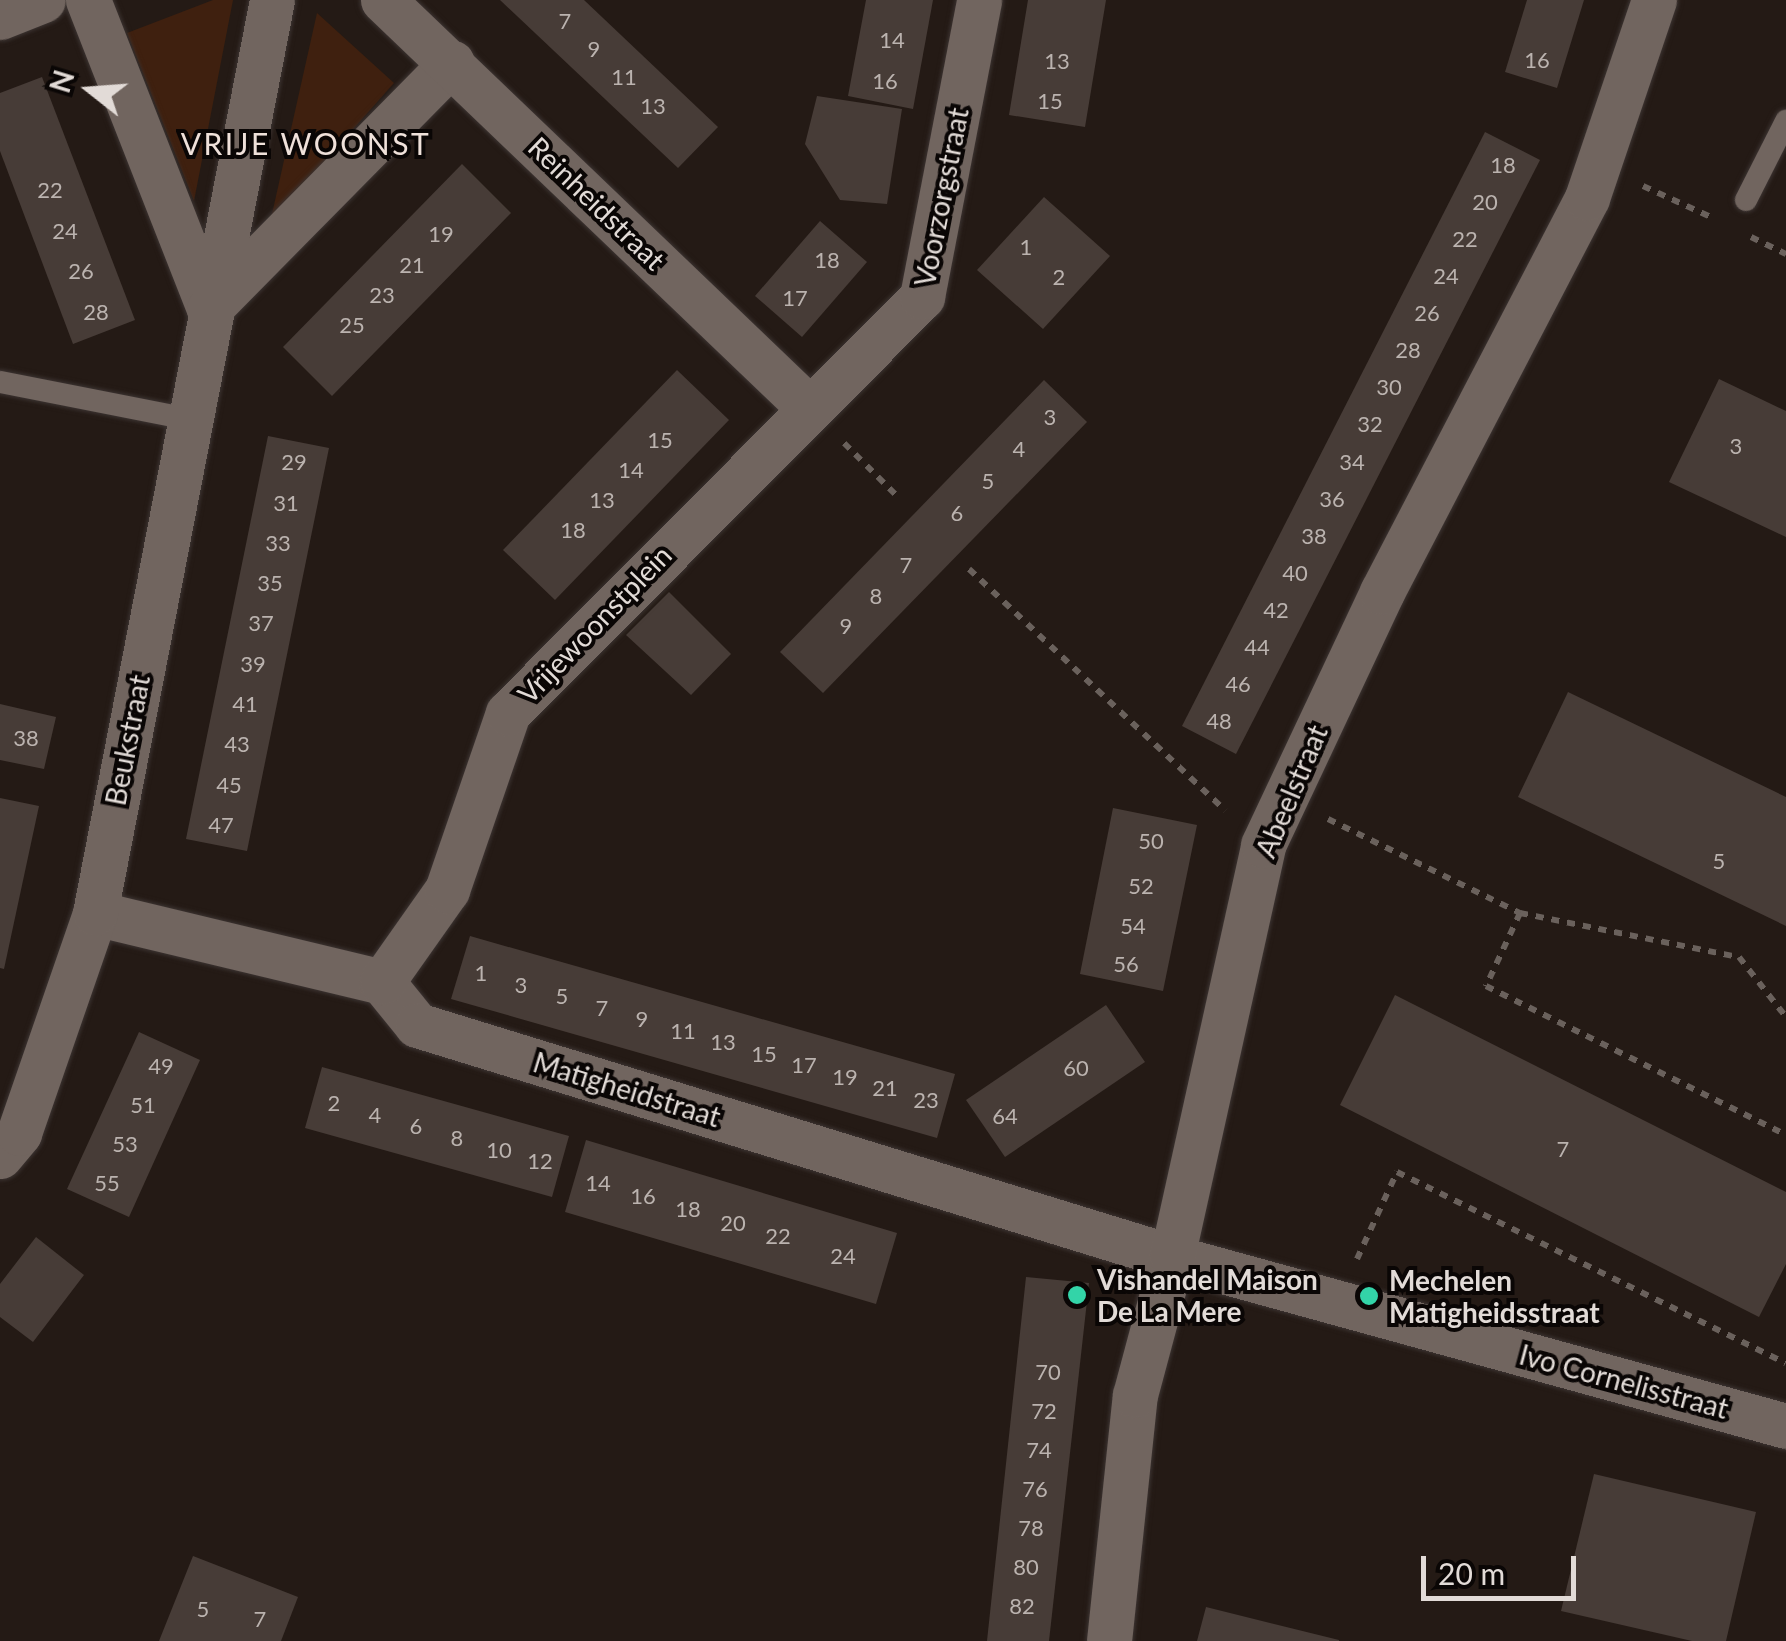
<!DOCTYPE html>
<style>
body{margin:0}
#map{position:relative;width:1786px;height:1641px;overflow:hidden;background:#241a15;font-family:Lato,sans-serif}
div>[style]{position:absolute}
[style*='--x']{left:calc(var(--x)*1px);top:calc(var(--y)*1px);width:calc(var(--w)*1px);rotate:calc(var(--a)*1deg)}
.green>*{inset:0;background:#3f200f}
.building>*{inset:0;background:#473c37}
.path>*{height:6px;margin-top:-3px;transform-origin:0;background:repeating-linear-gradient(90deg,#6a615c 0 8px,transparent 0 16px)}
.roads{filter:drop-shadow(0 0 2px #3c3432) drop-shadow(0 0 2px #3c3432)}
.service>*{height:22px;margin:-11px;padding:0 11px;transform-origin:11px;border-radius:11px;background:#71655f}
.minor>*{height:45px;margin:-22.5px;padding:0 22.5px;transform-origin:22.5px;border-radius:22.5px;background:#71655f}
.dots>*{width:28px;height:28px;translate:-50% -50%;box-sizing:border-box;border:5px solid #0a0605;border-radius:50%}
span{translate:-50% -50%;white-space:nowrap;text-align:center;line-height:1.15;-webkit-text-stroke:8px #0a0605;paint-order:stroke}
.number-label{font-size:22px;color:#bbb3af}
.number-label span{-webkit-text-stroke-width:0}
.street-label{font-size:28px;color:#e2dbd7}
.poi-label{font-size:28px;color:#e2dbd7;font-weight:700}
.left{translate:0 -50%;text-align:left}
.neighbourhood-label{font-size:30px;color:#efe1da;letter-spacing:2.5px}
.north{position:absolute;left:40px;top:40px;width:100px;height:100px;-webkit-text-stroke:8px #0a0605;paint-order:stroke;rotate:287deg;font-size:28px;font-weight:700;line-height:40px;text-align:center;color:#e2dbd7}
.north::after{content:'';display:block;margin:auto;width:35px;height:45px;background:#e2dbd7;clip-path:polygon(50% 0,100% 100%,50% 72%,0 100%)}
.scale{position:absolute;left:1421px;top:1556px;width:155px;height:45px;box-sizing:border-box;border:5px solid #e2dbd7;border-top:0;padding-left:12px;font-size:30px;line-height:35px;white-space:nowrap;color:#e2dbd7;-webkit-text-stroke:8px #0a0605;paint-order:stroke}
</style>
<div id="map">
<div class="green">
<div style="clip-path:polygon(213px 0,233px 0,194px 201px,127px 33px)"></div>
<div style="clip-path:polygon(317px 13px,394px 83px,270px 223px)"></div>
</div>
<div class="building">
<div style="clip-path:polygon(500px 0,584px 0,718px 127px,678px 168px)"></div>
<div style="clip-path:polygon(866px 0,933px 0,913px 109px,848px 96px)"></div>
<div style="clip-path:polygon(1028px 0,1106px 0,1085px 127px,1009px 115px)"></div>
<div style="clip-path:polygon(1527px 0,1584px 0,1557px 88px,1505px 72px)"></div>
<div style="clip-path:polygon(42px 77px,135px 320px,73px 344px,0 151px,0 93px)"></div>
<div style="clip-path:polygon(817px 96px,902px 109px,887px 204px,840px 200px,805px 144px)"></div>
<div style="clip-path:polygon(1485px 132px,1540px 160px,1236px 754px,1182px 726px)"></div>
<div style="clip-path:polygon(462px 164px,511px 213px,332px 396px,283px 347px)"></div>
<div style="clip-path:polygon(1044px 197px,1110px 256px,1043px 329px,977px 270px)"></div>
<div style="clip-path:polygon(820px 221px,867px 262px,802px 337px,755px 296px)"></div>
<div style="clip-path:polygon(677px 370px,729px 420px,555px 600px,503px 550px)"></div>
<div style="clip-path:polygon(1719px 379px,1786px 411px,1786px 537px,1669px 482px)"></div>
<div style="clip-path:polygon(1044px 380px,1087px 422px,823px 693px,780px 652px)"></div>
<div style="clip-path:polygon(268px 436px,329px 448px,247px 851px,186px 839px)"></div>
<div style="clip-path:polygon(669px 592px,731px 654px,691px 695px,626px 635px)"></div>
<div style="clip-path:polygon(1568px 692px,1786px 797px,1786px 926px,1518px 797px)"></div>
<div style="clip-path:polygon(0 704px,56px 717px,44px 769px,0 760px)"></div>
<div style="clip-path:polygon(0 798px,39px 806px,4px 969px,0 968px)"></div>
<div style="clip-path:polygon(1113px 808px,1197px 825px,1163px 991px,1080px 974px)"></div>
<div style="clip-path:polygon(470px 936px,955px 1074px,937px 1138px,451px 999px)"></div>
<div style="clip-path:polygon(1395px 995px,1786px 1192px,1786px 1264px,1759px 1317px,1340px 1105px)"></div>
<div style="clip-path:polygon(1106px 1005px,1145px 1062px,1005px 1157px,966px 1100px)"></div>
<div style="clip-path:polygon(139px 1032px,200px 1060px,129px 1217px,67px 1189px)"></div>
<div style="clip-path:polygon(322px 1067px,569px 1136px,552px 1197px,305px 1128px)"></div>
<div style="clip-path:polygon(586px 1140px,897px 1233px,876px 1304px,565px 1212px)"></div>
<div style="clip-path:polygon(36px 1237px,84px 1275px,33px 1342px,0 1317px,0 1284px)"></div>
<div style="clip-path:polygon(1026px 1277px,1089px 1283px,1049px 1641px,987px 1641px)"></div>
<div style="clip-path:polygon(1594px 1474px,1756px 1512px,1726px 1641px,1692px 1641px,1561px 1611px)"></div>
<div style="clip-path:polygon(193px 1556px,298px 1597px,281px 1641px,159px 1641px)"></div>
<div style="clip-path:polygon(1206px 1607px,1339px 1640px,1339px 1641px,1197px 1641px)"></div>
</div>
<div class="path">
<div style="--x:1643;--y:186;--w:77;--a:24.6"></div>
<div style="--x:1751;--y:237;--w:39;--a:26"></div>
<div style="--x:844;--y:443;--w:79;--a:45"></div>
<div style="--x:969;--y:569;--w:352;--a:43.3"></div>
<div style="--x:1328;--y:819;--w:214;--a:26.1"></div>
<div style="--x:1520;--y:913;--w:223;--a:11.4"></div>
<div style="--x:1739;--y:957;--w:76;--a:51.9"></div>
<div style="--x:1520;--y:913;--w:81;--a:115"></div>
<div style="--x:1486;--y:986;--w:335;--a:26.4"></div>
<div style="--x:1357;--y:1259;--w:96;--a:-65.3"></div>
<div style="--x:1397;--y:1172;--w:433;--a:26.2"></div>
</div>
<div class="roads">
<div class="service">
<div style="--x:1746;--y:200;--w:89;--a:-63.1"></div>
<div style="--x:0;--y:382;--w:192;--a:11.1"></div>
</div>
<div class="minor">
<div style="--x:88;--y:0;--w:332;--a:68.6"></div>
<div style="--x:209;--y:309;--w:346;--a:-45.4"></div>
<div style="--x:383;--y:0;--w:590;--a:43.76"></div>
<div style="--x:0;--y:17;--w:46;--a:-21.6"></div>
<div style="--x:95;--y:913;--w:295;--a:13.5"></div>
<div style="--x:382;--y:982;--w:55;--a:50.9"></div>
<div style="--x:417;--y:1025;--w:790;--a:17.08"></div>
<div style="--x:1172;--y:1257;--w:637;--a:15.39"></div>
<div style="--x:382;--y:982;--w:113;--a:-54.8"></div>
<div style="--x:447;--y:890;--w:187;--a:-71"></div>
<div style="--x:508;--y:713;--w:587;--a:-45.14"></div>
<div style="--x:922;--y:297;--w:302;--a:-79.1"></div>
<div style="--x:0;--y:1156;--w:30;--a:-50"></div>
<div style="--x:19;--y:1133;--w:233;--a:-70.9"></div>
<div style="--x:95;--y:913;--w:930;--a:-79.03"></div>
<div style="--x:1109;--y:1641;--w:247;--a:-84"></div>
<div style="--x:1135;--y:1395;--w:143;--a:-75"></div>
<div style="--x:1172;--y:1257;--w:422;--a:-77.5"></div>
<div style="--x:1263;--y:845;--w:280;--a:-64.8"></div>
<div style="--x:1382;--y:592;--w:444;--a:-62.5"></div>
<div style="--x:1587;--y:198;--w:209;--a:-71.3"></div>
</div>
</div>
<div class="dots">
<div style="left:1077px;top:1295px;background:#33d4a8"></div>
<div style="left:1369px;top:1296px;background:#33d4a8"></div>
</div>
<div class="number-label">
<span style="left:565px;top:21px">7</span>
<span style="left:892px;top:40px">14</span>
<span style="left:594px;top:49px">9</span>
<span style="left:1537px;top:60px">16</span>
<span style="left:1057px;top:61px">13</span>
<span style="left:624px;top:77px">11</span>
<span style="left:885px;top:81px">16</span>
<span style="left:1050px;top:101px">15</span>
<span style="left:653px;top:106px">13</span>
<span style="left:1503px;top:165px">18</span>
<span style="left:50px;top:190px">22</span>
<span style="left:1485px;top:202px">20</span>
<span style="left:65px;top:231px">24</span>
<span style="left:441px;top:234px">19</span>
<span style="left:1465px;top:239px">22</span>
<span style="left:1026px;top:247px">1</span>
<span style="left:827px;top:260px">18</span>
<span style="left:412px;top:265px">21</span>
<span style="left:81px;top:271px">26</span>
<span style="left:1446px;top:276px">24</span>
<span style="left:1059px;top:277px">2</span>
<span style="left:382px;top:295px">23</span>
<span style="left:795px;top:298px">17</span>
<span style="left:96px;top:312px">28</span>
<span style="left:1427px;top:313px">26</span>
<span style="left:352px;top:325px">25</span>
<span style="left:1408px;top:350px">28</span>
<span style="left:1389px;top:387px">30</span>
<span style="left:1050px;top:417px">3</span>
<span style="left:1370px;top:424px">32</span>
<span style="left:660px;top:440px">15</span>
<span style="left:1736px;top:446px">3</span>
<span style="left:1019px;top:449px">4</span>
<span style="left:294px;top:462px">29</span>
<span style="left:1352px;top:462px">34</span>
<span style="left:631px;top:470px">14</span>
<span style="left:988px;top:481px">5</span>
<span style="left:1332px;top:499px">36</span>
<span style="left:602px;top:500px">13</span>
<span style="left:286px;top:503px">31</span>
<span style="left:957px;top:513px">6</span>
<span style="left:573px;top:530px">18</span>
<span style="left:1314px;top:536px">38</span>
<span style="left:278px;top:543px">33</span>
<span style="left:906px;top:565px">7</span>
<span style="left:1295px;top:573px">40</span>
<span style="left:270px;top:583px">35</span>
<span style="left:876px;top:596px">8</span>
<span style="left:1276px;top:610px">42</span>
<span style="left:261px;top:623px">37</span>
<span style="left:846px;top:626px">9</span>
<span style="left:1257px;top:647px">44</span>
<span style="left:253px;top:664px">39</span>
<span style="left:1238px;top:684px">46</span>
<span style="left:245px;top:704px">41</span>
<span style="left:1219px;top:721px">48</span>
<span style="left:26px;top:738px">38</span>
<span style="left:237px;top:744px">43</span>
<span style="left:229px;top:785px">45</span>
<span style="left:221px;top:825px">47</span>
<span style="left:1151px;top:841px">50</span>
<span style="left:1719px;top:861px">5</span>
<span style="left:1141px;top:886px">52</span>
<span style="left:1133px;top:926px">54</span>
<span style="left:1126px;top:964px">56</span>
<span style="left:481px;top:973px">1</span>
<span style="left:521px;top:985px">3</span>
<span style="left:562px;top:996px">5</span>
<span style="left:602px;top:1008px">7</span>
<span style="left:642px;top:1019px">9</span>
<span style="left:683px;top:1031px">11</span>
<span style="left:723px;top:1042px">13</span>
<span style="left:764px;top:1054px">15</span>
<span style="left:804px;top:1065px">17</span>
<span style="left:161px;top:1066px">49</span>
<span style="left:1076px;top:1068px">60</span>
<span style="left:845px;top:1077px">19</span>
<span style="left:885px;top:1088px">21</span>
<span style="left:926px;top:1100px">23</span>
<span style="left:334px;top:1103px">2</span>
<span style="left:143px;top:1105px">51</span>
<span style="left:375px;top:1115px">4</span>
<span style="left:1005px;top:1116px">64</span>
<span style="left:416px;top:1126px">6</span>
<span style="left:457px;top:1138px">8</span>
<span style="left:125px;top:1144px">53</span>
<span style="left:1563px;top:1149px">7</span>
<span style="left:499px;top:1150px">10</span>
<span style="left:540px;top:1161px">12</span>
<span style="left:107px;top:1183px">55</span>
<span style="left:598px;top:1183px">14</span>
<span style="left:643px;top:1196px">16</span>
<span style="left:688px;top:1209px">18</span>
<span style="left:733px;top:1223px">20</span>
<span style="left:778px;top:1236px">22</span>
<span style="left:843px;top:1256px">24</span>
<span style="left:1048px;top:1372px">70</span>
<span style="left:1044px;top:1411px">72</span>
<span style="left:1039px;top:1450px">74</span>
<span style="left:1035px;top:1489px">76</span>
<span style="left:1031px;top:1528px">78</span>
<span style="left:1026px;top:1567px">80</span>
<span style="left:1022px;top:1606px">82</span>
<span style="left:203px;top:1609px">5</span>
<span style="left:260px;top:1619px">7</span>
</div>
<div class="street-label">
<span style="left:941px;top:197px;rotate:-79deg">Voorzorgstraat</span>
<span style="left:597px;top:203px;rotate:44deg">Reinheidstraat</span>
<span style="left:594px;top:624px;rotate:-46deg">Vrijewoonstplein</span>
<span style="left:127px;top:740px;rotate:-79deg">Beukstraat</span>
<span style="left:1291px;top:791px;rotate:-67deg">Abeelstraat</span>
<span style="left:627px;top:1089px;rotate:17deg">Matigheidstraat</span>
<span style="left:1624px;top:1381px;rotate:15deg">Ivo Cornelisstraat</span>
</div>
<div class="poi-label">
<span class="left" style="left:1097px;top:1295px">Vishandel Maison<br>De La Mere</span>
<span class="left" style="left:1389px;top:1296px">Mechelen<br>Matigheidsstraat</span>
</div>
<div class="neighbourhood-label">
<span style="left:306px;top:143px">VRIJE WOONST</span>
</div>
<div class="north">N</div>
<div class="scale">20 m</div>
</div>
